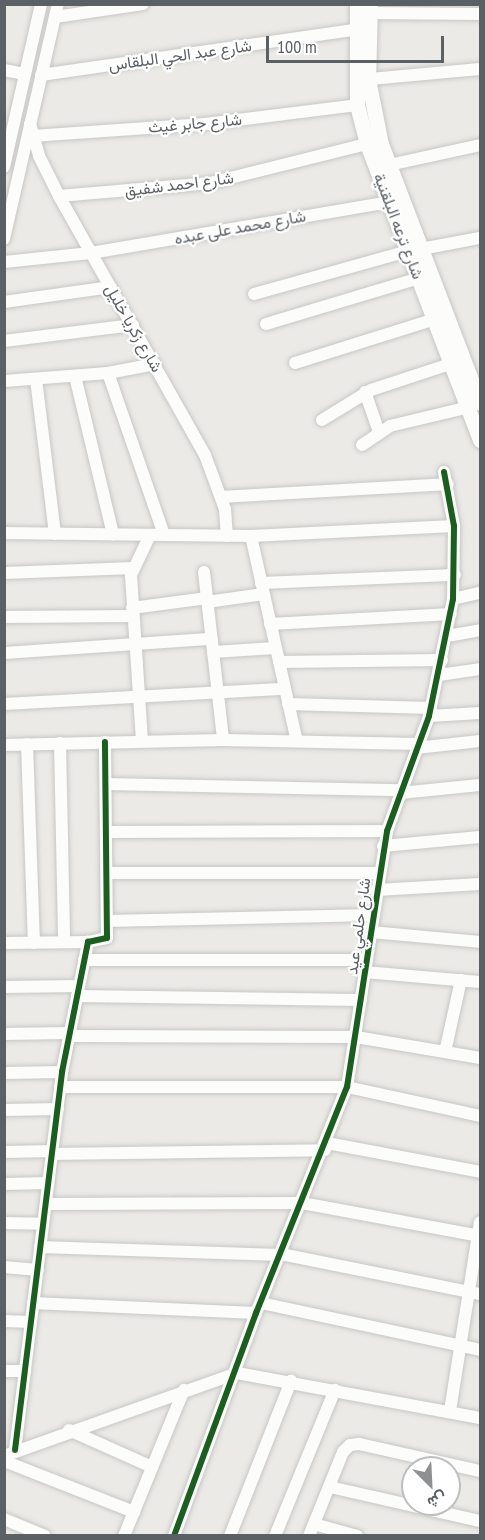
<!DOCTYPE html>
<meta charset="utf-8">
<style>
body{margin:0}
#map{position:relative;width:485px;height:1540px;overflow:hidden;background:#eceae6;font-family:"PT Sans Narrow",Vazirmatn,sans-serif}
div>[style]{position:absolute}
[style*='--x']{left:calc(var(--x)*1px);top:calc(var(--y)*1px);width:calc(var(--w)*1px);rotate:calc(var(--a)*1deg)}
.roads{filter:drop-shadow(0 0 2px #c7c7c6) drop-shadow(0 0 2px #c7c7c6)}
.minor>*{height:12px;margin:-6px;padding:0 6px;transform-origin:6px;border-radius:6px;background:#fcfcfb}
.tertiary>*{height:15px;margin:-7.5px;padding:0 7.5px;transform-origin:7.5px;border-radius:7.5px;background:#fcfcfb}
.cycleway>*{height:6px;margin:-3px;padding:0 3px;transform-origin:3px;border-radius:3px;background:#1b5e20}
span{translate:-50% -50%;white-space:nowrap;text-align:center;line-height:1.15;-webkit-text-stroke:4.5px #fff;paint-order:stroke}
.street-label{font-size:16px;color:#5b6064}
.frame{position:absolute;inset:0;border:6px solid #5b6064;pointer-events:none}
.north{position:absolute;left:401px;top:1456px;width:60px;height:60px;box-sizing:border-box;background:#fff;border:2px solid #bdbfc1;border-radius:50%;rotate:156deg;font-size:16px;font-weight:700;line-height:24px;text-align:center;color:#5b6064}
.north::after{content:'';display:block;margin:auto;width:21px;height:27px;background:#8e9092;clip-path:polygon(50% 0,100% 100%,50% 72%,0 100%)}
.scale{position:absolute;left:266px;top:36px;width:178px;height:27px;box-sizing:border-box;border:3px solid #5b6064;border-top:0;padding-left:8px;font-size:18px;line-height:21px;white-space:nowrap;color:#5b6064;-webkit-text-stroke:4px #fff;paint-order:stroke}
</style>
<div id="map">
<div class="roads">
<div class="minor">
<div style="--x:370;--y:13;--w:110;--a:0.5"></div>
<div style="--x:55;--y:17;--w:89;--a:-8.4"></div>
<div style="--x:4;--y:70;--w:21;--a:11"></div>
<div style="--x:41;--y:75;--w:316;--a:-8.2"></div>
<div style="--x:359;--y:80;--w:121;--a:-5.2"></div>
<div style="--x:30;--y:124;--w:33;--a:74"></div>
<div style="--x:39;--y:156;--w:45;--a:63.4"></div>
<div style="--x:59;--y:196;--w:297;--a:60.6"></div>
<div style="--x:205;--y:455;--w:58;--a:69.7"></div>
<div style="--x:225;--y:509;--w:27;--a:86"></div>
<div style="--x:32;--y:136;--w:173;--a:-4"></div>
<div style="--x:205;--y:124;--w:153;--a:-7.1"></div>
<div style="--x:389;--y:165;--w:93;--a:-12.4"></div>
<div style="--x:4;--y:167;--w:167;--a:-77.2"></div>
<div style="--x:59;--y:196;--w:152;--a:-4.9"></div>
<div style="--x:210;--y:183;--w:162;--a:-14"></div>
<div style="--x:4;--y:239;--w:241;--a:-77.1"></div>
<div style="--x:421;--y:249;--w:60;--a:-10.6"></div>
<div style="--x:4;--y:262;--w:87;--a:-5.9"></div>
<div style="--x:91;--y:253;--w:302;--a:-9.7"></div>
<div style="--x:254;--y:294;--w:160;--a:-15.6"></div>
<div style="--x:4;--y:302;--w:108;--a:-8"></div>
<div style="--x:266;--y:324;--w:160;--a:-16.7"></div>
<div style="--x:4;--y:341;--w:130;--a:-7.1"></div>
<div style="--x:295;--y:363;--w:147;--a:-17.4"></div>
<div style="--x:108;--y:373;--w:171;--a:70.9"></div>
<div style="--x:75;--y:376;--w:163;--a:76.5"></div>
<div style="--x:36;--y:379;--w:156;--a:83"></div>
<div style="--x:4;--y:381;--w:104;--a:-4.4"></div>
<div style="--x:108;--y:373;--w:48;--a:-10.8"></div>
<div style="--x:365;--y:392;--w:42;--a:70.7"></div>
<div style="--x:322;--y:420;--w:57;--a:-31.5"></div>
<div style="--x:371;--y:390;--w:86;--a:-18.2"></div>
<div style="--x:362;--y:445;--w:34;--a:-34"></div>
<div style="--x:390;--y:426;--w:81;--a:-13.5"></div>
<div style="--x:222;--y:497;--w:226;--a:-3.3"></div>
<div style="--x:4;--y:533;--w:247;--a:0.7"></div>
<div style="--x:251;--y:536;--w:203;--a:-2.8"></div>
<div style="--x:251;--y:536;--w:210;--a:77.4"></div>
<div style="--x:204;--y:572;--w:169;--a:83.5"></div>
<div style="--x:4;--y:573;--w:129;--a:-2.2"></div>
<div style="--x:261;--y:583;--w:194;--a:-2.4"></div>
<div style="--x:453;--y:599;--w:28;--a:-13"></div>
<div style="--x:207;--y:602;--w:57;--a:-8.1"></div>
<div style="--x:132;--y:608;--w:76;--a:-7.6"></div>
<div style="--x:4;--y:617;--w:128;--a:-0.4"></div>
<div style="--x:270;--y:624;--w:181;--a:-3.2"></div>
<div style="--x:447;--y:636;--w:34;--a:-10"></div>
<div style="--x:213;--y:652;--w:62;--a:-3.7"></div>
<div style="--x:4;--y:653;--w:208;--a:-3.9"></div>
<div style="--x:279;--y:662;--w:163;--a:-0.7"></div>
<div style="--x:439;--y:675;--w:41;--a:-8.3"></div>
<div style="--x:4;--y:704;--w:281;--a:-3.1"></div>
<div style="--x:288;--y:704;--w:143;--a:1.6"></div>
<div style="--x:429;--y:716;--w:51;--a:-3.4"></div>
<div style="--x:142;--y:741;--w:166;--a:-93.8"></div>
<div style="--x:131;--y:575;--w:44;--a:-64.6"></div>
<div style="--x:60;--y:743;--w:199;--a:88.8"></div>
<div style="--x:27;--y:744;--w:199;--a:88"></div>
<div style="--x:4;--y:745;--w:219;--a:-1.3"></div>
<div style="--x:223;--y:740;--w:195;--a:1.2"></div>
<div style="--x:416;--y:748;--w:64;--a:-6.2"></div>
<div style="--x:106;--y:784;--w:295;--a:1.2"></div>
<div style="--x:400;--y:793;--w:80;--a:-5.7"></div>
<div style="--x:106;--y:832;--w:281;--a:-0.2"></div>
<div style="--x:383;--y:846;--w:97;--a:-5.3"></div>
<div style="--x:107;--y:873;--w:272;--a:0"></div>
<div style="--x:377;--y:890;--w:103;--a:-3.3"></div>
<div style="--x:107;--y:921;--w:266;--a:-1.3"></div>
<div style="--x:371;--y:932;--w:109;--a:5.2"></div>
<div style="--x:4;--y:943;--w:84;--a:-0.7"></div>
<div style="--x:84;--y:960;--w:282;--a:0"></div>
<div style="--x:365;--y:972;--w:115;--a:5"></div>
<div style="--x:4;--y:987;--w:75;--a:-0.8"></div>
<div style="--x:77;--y:996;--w:284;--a:0.8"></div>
<div style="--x:4;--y:1034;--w:65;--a:-0.9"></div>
<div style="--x:69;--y:1036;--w:287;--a:0.2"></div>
<div style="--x:356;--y:1037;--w:126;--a:9.6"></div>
<div style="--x:445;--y:1052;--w:74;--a:-77.5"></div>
<div style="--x:4;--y:1073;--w:58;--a:-1"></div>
<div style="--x:60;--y:1087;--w:287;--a:0"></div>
<div style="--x:347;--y:1087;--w:136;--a:12.3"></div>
<div style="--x:4;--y:1110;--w:54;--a:-1.1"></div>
<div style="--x:327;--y:1143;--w:156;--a:10.7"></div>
<div style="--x:4;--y:1152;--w:49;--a:-1.2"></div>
<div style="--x:52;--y:1154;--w:273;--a:-0.8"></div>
<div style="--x:4;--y:1184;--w:44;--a:-1.3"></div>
<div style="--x:46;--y:1204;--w:256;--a:-0.2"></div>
<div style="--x:302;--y:1203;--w:181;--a:10.5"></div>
<div style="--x:4;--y:1223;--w:39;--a:1"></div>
<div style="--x:40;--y:1247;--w:240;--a:1.9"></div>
<div style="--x:281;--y:1254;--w:203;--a:11.4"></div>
<div style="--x:4;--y:1267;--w:34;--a:5"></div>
<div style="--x:33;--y:1303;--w:223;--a:2.6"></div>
<div style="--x:261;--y:1303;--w:224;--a:12.1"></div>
<div style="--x:4;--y:1321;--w:27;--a:2"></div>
<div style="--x:4;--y:1371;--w:21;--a:0"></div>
<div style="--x:450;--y:1411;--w:191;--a:-81"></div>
<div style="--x:69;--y:1430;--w:91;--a:24"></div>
<div style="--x:15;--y:1450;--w:381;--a:-82.9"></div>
<div style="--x:62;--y:1072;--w:133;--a:-78.7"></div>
<div style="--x:88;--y:942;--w:19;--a:-12"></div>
<div style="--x:107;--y:938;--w:196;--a:-90.6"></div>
<div style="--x:4;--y:1456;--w:247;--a:-19.6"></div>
<div style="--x:237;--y:1373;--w:247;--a:10.5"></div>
<div style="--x:4;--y:1461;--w:140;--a:21.4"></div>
<div style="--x:330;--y:1487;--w:154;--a:12.8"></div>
<div style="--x:4;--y:1519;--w:44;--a:22.5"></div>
<div style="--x:314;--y:1524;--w:45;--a:15.6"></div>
<div style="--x:124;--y:1536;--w:158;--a:-67.7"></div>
<div style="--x:174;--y:1536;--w:238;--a:-69.8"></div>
<div style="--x:256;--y:1313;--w:244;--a:-68.1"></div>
<div style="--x:347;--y:1087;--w:259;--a:-81.1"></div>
<div style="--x:387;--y:831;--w:122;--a:-69.9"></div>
<div style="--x:429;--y:716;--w:119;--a:-78.4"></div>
<div style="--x:453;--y:599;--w:73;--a:-89.2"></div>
<div style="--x:454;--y:526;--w:55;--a:-100.5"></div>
<div style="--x:230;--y:1536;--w:167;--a:-68.5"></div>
<div style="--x:275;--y:1536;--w:158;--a:-67.7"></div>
<div style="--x:309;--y:1536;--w:91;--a:-68"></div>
<div style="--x:343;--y:1452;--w:10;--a:-45"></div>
<div style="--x:350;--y:1445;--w:9;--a:-6"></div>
<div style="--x:359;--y:1444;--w:124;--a:12.6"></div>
</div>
<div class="tertiary">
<div style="--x:357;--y:4;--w:101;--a:90"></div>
<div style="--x:357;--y:105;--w:40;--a:75.6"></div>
<div style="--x:367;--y:144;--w:317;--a:69.1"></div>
<div style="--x:370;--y:4;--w:75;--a:91.5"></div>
<div style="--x:368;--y:79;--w:66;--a:78.7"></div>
<div style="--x:381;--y:144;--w:277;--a:69.1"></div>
</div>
</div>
<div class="cycleway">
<div style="--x:15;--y:1450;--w:381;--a:-82.9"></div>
<div style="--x:62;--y:1072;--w:133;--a:-78.7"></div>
<div style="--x:88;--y:942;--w:19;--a:-12"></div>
<div style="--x:107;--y:938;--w:196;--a:-90.6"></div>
<div style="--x:174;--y:1536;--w:238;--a:-69.8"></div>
<div style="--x:256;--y:1313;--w:244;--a:-68.1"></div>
<div style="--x:347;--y:1087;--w:259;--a:-81.1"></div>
<div style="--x:387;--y:831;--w:122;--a:-69.9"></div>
<div style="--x:429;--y:716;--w:119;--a:-78.4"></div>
<div style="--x:453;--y:599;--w:73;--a:-89.2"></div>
<div style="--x:454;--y:526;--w:55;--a:-100.5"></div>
</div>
<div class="street-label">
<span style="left:180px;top:55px;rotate:-8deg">شارع عبد الحي البلقاس</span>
<span style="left:195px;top:123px;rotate:-5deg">شارع جابر غيث</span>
<span style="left:179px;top:184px;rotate:-7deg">شارع احمد شفيق</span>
<span style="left:399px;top:226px;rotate:69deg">شارع ترعه البلقنية</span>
<span style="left:240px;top:227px;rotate:-10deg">شارع محمد على عبده</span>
<span style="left:134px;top:328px;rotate:60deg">شارع زكريا خليل</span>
<span style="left:358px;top:926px;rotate:-82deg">شارع حلمي عيد</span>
</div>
<div class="frame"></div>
<div class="north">ش</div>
<div class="scale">100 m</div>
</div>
